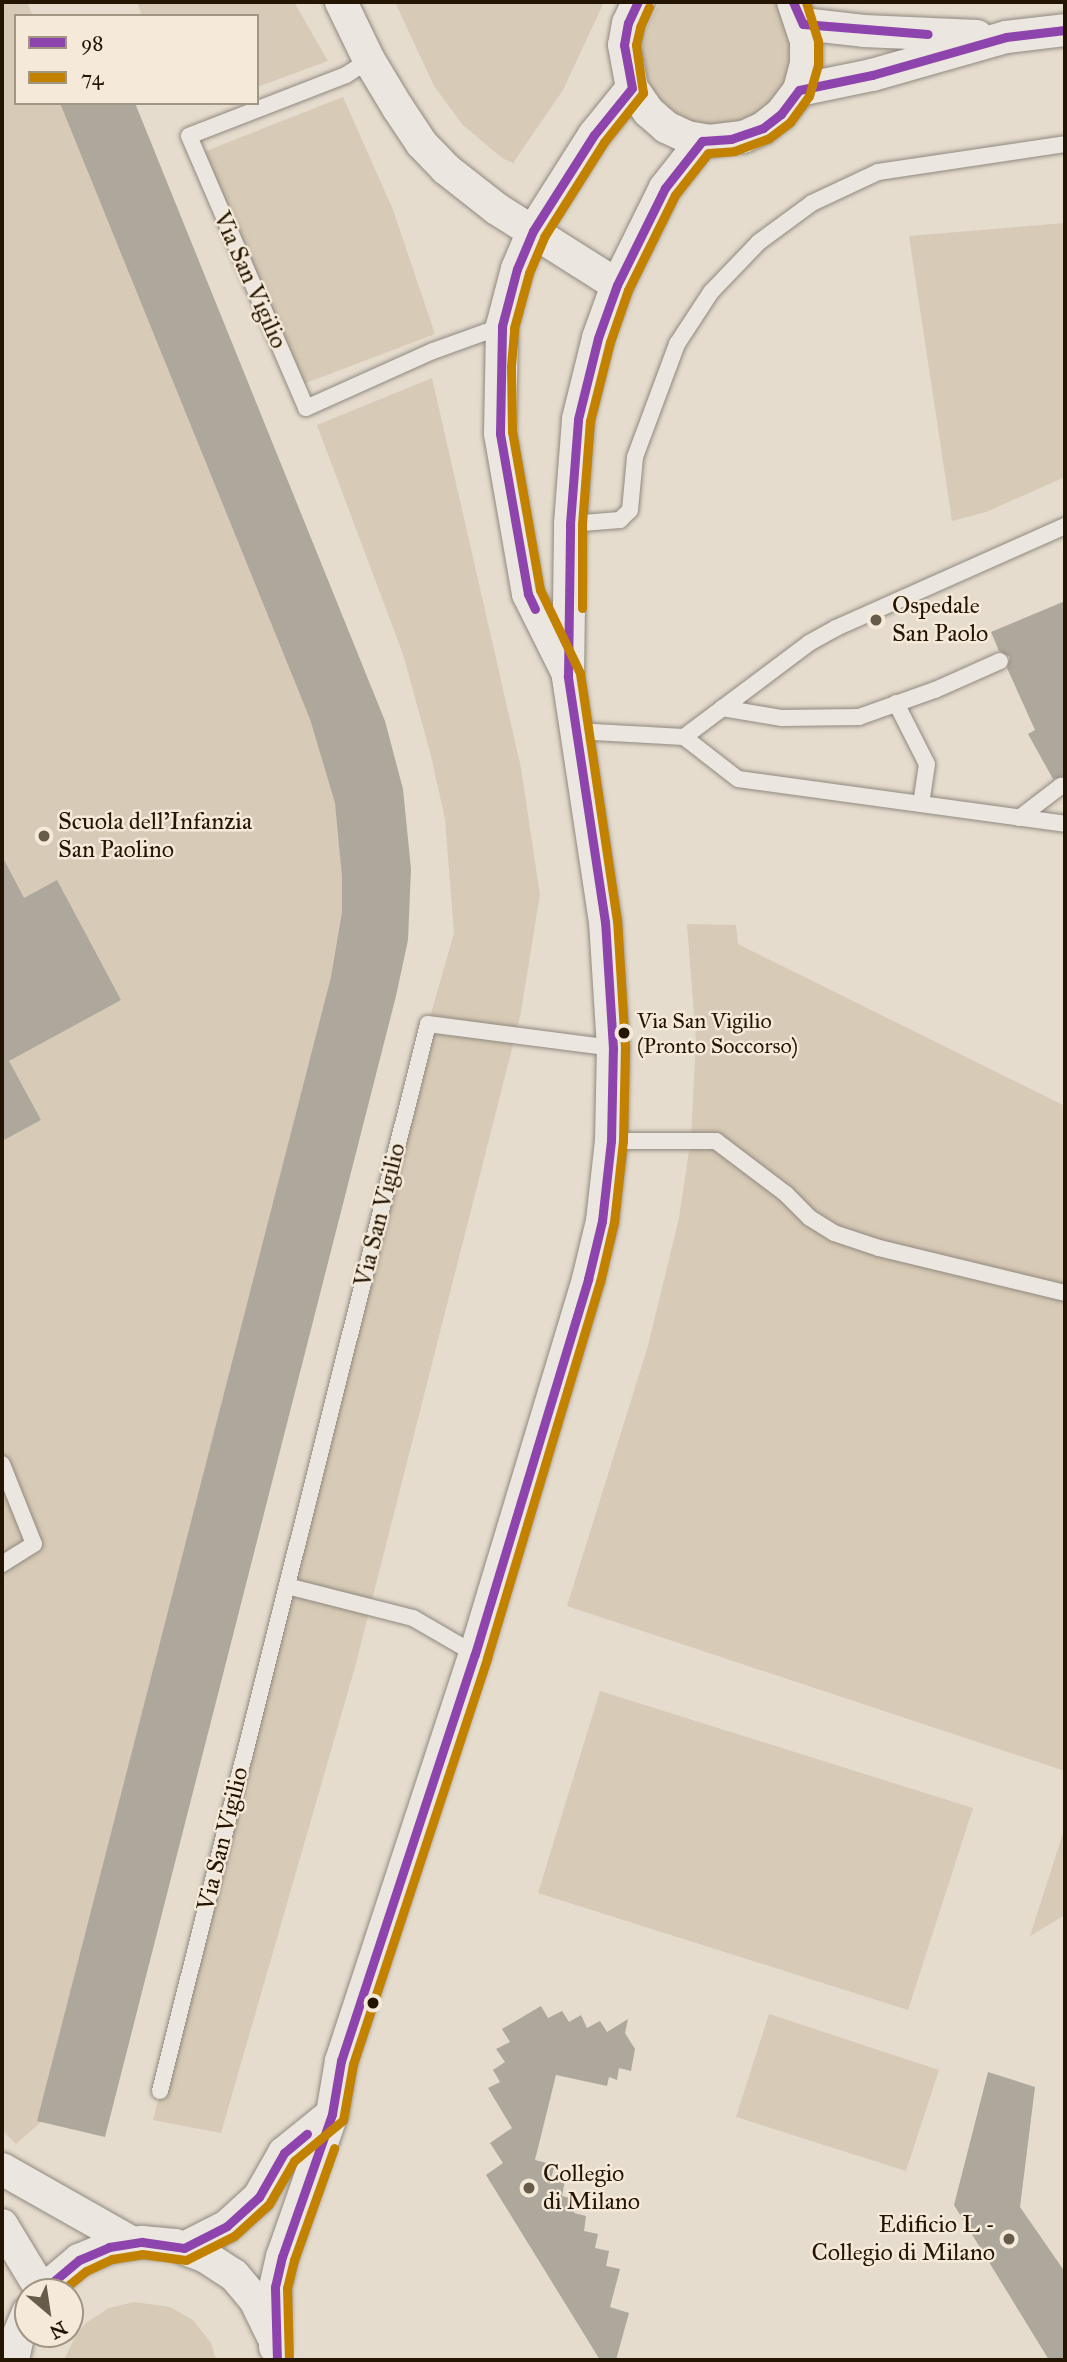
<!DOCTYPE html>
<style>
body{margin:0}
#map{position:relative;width:1067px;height:2362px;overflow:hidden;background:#e5dcce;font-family:"IM FELL Great Primer",serif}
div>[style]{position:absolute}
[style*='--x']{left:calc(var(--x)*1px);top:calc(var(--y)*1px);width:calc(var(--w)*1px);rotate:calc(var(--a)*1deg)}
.green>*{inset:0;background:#d7cab6}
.building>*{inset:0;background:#ada79c}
.roads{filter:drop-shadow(0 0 2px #90897f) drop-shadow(0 0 2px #90897f)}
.service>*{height:16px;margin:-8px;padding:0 8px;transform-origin:8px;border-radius:8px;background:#ebe6df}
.minor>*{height:32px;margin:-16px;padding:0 16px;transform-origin:16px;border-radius:16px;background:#ebe6df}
.bus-1>*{height:9px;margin:-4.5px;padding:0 4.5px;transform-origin:4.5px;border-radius:4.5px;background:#8e44ad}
.bus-2>*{height:9px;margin:-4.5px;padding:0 4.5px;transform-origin:4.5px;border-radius:4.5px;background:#c28200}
.dots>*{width:19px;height:19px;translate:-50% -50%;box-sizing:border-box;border:4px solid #f5ead9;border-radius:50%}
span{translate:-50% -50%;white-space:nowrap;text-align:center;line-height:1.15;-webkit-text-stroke:5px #f5ead9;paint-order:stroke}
.bus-label{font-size:22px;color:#231501}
.left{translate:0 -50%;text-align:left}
.street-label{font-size:24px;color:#231501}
.poi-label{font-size:24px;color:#231501}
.right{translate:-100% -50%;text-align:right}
.frame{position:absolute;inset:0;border:4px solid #231501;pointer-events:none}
.legend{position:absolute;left:14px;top:14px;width:245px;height:91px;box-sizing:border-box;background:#f5ead9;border:2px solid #a19583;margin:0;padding:9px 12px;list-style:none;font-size:21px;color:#231501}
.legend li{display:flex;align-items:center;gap:14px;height:35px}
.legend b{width:35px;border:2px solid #a19583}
.north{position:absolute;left:14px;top:2278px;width:70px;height:70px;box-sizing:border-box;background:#f5ead9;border:2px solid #a19583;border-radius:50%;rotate:151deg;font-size:19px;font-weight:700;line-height:28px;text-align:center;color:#231501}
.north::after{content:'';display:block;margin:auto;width:24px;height:32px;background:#675b49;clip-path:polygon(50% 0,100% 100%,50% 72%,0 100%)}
</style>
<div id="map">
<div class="green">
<div style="clip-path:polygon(2px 2px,27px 2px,33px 16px,16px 16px,16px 103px,68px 103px,317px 717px,344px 842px,342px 940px,41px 2122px,16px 2144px,2px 2130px)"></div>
<div style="clip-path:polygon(137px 2px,294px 2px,328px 61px,257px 87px,257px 16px,142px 16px)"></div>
<div style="clip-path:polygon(395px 2px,604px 2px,563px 90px,513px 163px,502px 158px,462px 124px,434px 86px)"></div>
<div style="clip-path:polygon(660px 2px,775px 2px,786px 17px,792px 37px,793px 59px,787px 81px,775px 99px,758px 114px,738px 123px,716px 126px,694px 123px,674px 113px,658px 98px,647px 79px,642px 57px,643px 35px)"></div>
<div style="clip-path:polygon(343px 97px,393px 210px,435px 334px,298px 386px,196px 155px)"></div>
<div style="clip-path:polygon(1065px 223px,1065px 477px,986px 512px,952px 521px,909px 236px)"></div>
<div style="clip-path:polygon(432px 378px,521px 768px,540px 895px,520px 1017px,355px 1667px,221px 2133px,153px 2120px,428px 1024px,454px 933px,445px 819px,431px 756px,403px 654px,317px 425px)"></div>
<div style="clip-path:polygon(687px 924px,736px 925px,738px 944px,1065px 1106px,1065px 1771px,567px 1606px,648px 1346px,679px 1218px,691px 1138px,696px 1041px)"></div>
<div style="clip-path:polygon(600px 1691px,973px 1808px,908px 2010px,538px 1893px)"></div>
<div style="clip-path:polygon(1065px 1827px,1065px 1915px,1030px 1936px)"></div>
<div style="clip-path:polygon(769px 2014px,939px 2070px,906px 2171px,736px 2117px)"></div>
<div style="clip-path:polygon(134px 2302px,170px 2307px,193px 2320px,211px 2343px,216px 2360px,64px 2360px,76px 2335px,86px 2323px,109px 2308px)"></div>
</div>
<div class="building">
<div style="clip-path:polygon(60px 103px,135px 103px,385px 721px,403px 789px,411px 869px,408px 940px,396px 996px,105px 2137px,37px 2121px,331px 977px,342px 912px,342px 877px,335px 803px,310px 719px)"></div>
<div style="clip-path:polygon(1065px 601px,1065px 776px,1053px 779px,1028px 734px,1035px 730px,1007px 668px,1010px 657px,999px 651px,991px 632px)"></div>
<div style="clip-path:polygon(2px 856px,24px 898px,57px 880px,121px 1000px,9px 1061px,41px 1120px,2px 1141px)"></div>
<div style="clip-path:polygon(541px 2006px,548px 2018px,562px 2011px,569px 2022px,581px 2015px,587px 2028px,600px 2021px,607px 2032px,628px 2019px,625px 2033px,635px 2049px,631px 2071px,619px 2068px,617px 2080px,609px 2077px,607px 2086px,556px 2075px,535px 2160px,555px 2165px,551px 2178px,565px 2181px,562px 2196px,576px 2200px,574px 2213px,586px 2216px,584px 2231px,598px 2234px,595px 2248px,609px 2251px,606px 2266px,620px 2269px,610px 2307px,629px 2313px,616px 2360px,600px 2360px,486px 2175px,503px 2163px,490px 2143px,512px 2128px,488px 2088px,500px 2082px,493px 2070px,505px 2062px,496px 2049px,510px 2042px,502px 2029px)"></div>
<div style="clip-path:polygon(988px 2072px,1035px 2087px,1020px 2207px,1065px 2272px,1065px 2360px,1049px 2360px,954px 2205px)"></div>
</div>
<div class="roads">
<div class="service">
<div style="--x:369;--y:60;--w:27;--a:147"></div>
<div style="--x:346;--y:75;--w:168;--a:158.8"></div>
<div style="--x:189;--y:136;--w:296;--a:66.7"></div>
<div style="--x:306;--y:408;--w:139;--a:-24.2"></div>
<div style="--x:433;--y:351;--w:73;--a:-19.9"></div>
<div style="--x:570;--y:524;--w:50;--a:-4.6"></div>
<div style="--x:620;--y:520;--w:14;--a:-45"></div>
<div style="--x:630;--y:510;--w:53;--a:-84.6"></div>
<div style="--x:635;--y:457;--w:121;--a:-69.6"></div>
<div style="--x:677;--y:344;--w:62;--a:-56.8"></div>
<div style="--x:711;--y:292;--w:69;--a:-46.2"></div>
<div style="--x:759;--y:242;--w:66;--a:-36.3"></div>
<div style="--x:812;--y:203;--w:73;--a:-25.2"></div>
<div style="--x:878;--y:172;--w:189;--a:-8.5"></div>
<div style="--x:896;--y:703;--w:68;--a:63.1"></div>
<div style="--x:927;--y:764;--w:40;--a:98.5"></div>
<div style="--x:722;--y:708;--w:61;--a:9.5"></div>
<div style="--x:782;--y:718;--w:77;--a:-0.7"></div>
<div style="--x:859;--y:717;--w:81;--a:-19.6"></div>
<div style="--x:935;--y:690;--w:71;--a:-24"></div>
<div style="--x:576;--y:731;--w:108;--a:3.2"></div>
<div style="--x:684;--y:737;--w:156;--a:-36.9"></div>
<div style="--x:809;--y:643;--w:31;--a:-29"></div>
<div style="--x:836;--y:628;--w:251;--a:-24"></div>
<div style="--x:684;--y:737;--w:68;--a:37.9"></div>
<div style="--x:738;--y:779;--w:330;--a:7.8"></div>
<div style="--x:1019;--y:818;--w:53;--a:-37.3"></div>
<div style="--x:611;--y:1141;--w:105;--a:0"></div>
<div style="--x:716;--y:1141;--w:88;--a:37.1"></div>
<div style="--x:786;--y:1194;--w:34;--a:45"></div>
<div style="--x:810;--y:1218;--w:28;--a:32"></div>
<div style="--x:834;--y:1233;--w:47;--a:18.4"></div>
<div style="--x:879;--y:1248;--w:191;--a:13.6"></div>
<div style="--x:2;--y:1464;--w:86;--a:68.2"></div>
<div style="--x:34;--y:1544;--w:38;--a:148"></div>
<div style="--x:287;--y:1586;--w:130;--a:14.3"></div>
<div style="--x:413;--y:1618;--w:72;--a:30.1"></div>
<div style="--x:160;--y:2091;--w:1100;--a:-75.9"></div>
<div style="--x:428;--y:1024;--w:187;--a:7.4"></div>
</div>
<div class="minor">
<div style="--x:341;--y:2;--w:64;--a:64.2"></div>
<div style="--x:369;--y:60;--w:56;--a:58.9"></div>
<div style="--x:398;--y:108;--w:43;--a:56.3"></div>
<div style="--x:422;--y:144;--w:35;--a:46"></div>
<div style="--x:446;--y:169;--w:65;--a:38.1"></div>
<div style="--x:497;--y:209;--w:142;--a:32.3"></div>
<div style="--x:638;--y:2;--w:23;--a:115"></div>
<div style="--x:628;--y:23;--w:22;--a:100"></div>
<div style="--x:624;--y:45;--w:44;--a:79.5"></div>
<div style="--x:632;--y:88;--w:29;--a:55"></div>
<div style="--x:649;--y:112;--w:23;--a:41"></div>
<div style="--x:666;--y:127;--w:23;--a:25"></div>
<div style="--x:687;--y:137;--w:22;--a:10"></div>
<div style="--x:709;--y:141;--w:34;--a:-7"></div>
<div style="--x:743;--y:137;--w:22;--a:-24"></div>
<div style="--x:763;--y:128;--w:23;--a:-38"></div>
<div style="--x:781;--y:114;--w:30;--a:-53"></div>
<div style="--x:799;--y:90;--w:28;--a:-75"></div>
<div style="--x:806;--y:63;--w:22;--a:-90"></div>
<div style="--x:806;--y:41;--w:41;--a:-108.4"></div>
<div style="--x:803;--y:24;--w:61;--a:6.5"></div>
<div style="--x:864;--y:31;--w:113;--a:2.5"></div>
<div style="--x:799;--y:90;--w:75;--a:-11.6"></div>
<div style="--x:872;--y:75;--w:139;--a:-15.8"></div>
<div style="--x:1006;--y:37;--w:59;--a:-6.8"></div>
<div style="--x:567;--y:672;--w:87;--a:-116.6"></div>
<div style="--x:528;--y:594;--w:163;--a:-99.9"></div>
<div style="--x:500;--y:433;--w:107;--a:-88.9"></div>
<div style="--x:502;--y:326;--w:59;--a:-75.3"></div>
<div style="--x:517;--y:269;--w:41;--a:-67.2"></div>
<div style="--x:533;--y:231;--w:114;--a:-57.6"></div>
<div style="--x:594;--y:135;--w:60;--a:-51"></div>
<div style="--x:2;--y:2169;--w:150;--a:29.5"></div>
<div style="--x:2;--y:2225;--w:77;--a:58.8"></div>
<div style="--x:184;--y:2248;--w:48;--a:-27.1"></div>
<div style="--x:227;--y:2226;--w:43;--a:-42.2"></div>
<div style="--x:259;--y:2197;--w:51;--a:-60.4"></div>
<div style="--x:284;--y:2153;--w:62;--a:-39.1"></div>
<div style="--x:41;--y:2292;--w:50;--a:-40.1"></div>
<div style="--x:79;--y:2260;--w:33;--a:-23"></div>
<div style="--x:109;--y:2247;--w:33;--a:-9"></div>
<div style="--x:142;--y:2242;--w:33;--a:5"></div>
<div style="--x:175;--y:2245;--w:33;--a:21"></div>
<div style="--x:206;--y:2257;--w:33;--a:33"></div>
<div style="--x:234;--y:2275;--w:33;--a:50"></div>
<div style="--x:255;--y:2300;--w:39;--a:64"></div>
<div style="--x:275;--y:2347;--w:60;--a:-90"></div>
<div style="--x:275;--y:2287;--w:31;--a:-77"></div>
<div style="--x:282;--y:2257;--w:151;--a:-70.7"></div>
<div style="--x:332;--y:2114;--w:54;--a:-80.4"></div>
<div style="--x:341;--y:2061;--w:428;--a:-71.8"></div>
<div style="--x:475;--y:1654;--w:392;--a:-73.2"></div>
<div style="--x:588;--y:1279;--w:60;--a:-76.4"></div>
<div style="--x:602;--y:1221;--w:81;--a:-83.6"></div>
<div style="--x:611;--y:1141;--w:93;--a:-88.8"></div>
<div style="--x:613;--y:1048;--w:126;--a:-93.6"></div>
<div style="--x:605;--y:922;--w:249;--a:-98.6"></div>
<div style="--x:568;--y:676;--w:152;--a:-89.2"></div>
<div style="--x:570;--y:524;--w:105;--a:-85.6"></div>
<div style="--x:578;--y:419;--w:83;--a:-76.1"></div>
<div style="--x:598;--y:338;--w:56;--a:-70.3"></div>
<div style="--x:617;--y:285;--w:108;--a:-63.7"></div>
<div style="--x:665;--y:188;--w:60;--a:-51.8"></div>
<div style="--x:13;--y:2360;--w:25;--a:-78"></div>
<div style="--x:18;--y:2336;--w:26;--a:-67"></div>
</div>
</div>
<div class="bus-1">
<div style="--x:793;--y:2;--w:24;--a:66"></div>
<div style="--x:803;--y:24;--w:125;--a:4.6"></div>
<div style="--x:535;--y:609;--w:17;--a:-115"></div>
<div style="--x:528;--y:594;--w:163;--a:-99.9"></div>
<div style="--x:500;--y:433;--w:107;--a:-88.9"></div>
<div style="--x:502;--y:326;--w:59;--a:-75.3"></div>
<div style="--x:517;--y:269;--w:41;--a:-67.2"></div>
<div style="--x:533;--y:231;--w:114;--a:-57.6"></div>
<div style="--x:594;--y:135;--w:60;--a:-51"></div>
<div style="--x:632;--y:88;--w:44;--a:-100.5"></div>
<div style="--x:624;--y:45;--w:22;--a:-80"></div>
<div style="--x:628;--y:23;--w:23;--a:-65"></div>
<div style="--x:41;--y:2292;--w:50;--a:-40.1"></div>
<div style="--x:79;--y:2260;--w:33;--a:-23"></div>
<div style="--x:109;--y:2247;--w:33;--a:-9"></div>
<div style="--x:142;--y:2242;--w:42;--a:8.1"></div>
<div style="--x:184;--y:2248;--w:48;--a:-27.1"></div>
<div style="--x:227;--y:2226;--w:43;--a:-42.2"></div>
<div style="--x:259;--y:2197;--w:51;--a:-60.4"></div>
<div style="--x:284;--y:2153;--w:30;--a:-40"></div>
<div style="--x:277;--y:2360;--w:73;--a:-91.6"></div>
<div style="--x:275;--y:2287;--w:31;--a:-77"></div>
<div style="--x:282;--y:2257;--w:151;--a:-70.7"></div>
<div style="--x:332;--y:2114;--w:54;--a:-80.4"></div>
<div style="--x:341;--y:2061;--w:428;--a:-71.8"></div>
<div style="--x:475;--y:1654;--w:392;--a:-73.2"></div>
<div style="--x:588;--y:1279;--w:60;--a:-76.4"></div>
<div style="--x:602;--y:1221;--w:81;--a:-83.6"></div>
<div style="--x:611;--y:1141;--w:93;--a:-88.8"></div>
<div style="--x:613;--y:1048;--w:126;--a:-93.6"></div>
<div style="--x:605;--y:922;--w:249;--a:-98.6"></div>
<div style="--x:568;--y:676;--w:152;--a:-89.2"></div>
<div style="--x:570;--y:524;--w:105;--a:-85.6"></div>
<div style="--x:578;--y:419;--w:83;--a:-76.1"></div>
<div style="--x:598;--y:338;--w:56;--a:-70.3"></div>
<div style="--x:617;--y:285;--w:108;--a:-63.7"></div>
<div style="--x:665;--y:188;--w:60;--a:-51.8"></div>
<div style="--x:702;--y:141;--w:29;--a:-4"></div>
<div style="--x:731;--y:139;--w:34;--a:-19"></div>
<div style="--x:763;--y:128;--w:23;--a:-38"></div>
<div style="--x:781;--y:114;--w:30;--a:-53"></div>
<div style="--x:799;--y:90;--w:75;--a:-11.6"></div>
<div style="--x:872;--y:75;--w:139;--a:-15.8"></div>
<div style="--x:1006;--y:37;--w:59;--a:-6.8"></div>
</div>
<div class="bus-2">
<div style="--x:582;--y:608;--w:84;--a:-90"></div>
<div style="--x:582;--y:524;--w:103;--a:-85.6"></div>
<div style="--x:590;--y:421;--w:81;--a:-75.8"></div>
<div style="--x:610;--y:342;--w:55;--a:-70.9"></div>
<div style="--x:628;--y:290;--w:106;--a:-63.7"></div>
<div style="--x:675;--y:195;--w:53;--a:-51.8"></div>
<div style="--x:708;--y:153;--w:26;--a:-4"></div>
<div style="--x:734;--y:151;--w:37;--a:-20"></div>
<div style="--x:769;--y:138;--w:26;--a:-37"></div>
<div style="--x:790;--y:122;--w:32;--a:-54"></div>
<div style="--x:809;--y:96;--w:32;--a:-74"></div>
<div style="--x:818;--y:65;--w:24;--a:-90"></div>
<div style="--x:818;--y:41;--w:41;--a:-107.1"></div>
<div style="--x:60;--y:2292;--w:33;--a:-39"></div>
<div style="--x:86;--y:2271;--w:29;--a:-25"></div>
<div style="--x:112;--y:2259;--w:30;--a:-9"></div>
<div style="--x:142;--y:2254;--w:44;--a:7.8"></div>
<div style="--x:186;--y:2260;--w:54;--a:-26.6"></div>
<div style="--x:234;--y:2236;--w:47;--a:-42.4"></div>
<div style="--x:269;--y:2204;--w:50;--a:-59.8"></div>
<div style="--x:294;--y:2161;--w:64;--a:-39.9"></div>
<div style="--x:343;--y:2120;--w:57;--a:-79.9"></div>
<div style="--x:353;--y:2064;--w:428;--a:-71.7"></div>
<div style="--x:487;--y:1658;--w:393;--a:-73.3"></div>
<div style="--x:600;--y:1282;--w:62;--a:-76.9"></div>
<div style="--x:614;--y:1222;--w:81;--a:-83.7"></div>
<div style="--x:623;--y:1141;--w:94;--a:-88.8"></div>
<div style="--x:625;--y:1047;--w:126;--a:-93.6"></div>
<div style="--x:617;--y:921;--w:251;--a:-98.5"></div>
<div style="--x:580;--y:673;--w:92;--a:-115.7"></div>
<div style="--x:540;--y:590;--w:160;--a:-100"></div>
<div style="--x:512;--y:432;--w:66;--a:-90.9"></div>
<div style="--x:511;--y:366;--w:38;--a:-85"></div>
<div style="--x:514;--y:328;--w:57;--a:-74.7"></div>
<div style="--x:529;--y:273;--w:39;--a:-67"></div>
<div style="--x:544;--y:237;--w:112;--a:-57.7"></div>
<div style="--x:604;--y:142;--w:63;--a:-51.5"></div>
<div style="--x:643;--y:93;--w:49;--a:-98.3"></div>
<div style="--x:636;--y:45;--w:18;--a:-77"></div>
<div style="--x:640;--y:27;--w:22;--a:-66"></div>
<div style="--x:289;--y:2360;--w:72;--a:-91.6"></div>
<div style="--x:287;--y:2288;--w:29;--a:-76"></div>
<div style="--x:294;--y:2260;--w:119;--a:-70.3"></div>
</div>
<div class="dots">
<div style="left:876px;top:620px;background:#675b49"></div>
<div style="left:44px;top:836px;background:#675b49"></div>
<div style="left:624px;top:1033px;background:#231501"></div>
<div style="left:373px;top:2003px;background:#231501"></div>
<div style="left:529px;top:2188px;background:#675b49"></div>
<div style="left:1009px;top:2239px;background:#675b49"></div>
</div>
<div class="bus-label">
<span class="left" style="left:637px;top:1033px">Via San Vigilio<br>(Pronto Soccorso)</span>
</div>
<div class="street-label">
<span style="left:250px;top:280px;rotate:66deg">Via San Vigilio</span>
<span style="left:380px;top:1215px;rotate:-76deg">Via San Vigilio</span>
<span style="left:223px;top:1839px;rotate:-76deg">Via San Vigilio</span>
</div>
<div class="poi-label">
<span class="left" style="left:892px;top:620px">Ospedale<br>San Paolo</span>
<span class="left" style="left:58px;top:836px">Scuola dell'Infanzia<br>San Paolino</span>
<span class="left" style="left:543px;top:2188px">Collegio<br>di Milano</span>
<span class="right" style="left:995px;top:2239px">Edificio L -<br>Collegio di Milano</span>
</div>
<div class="frame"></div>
<ul class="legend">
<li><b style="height:9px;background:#8e44ad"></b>98</li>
<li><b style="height:9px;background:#c28200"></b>74</li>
</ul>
<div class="north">N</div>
</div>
